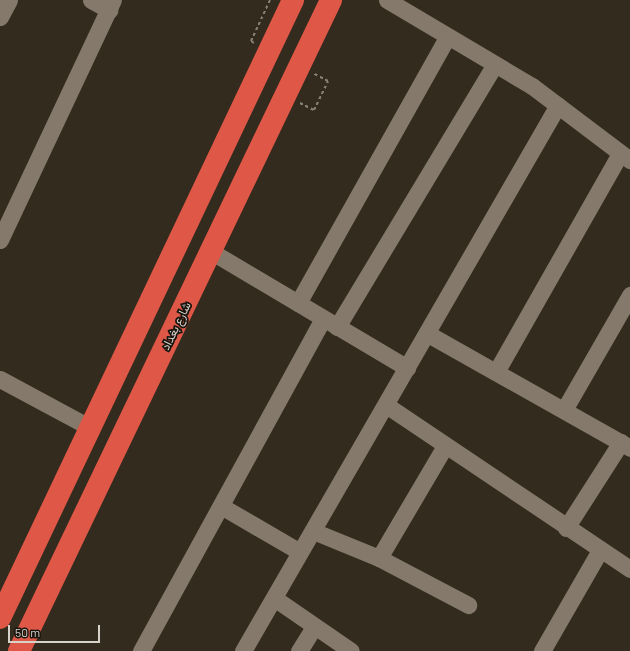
<!DOCTYPE html>
<meta charset="utf-8">
<style>
body{margin:0}
#map{position:relative;width:630px;height:651px;overflow:hidden;background:#332b1e;font-family:Barlow,Vazirmatn,sans-serif}
div>[style]{position:absolute}
[style*='--x']{left:calc(var(--x)*1px);top:calc(var(--y)*1px);width:calc(var(--w)*1px);rotate:calc(var(--a)*1deg)}
.path>*{height:2px;margin-top:-1px;transform-origin:0;background:repeating-linear-gradient(90deg,#888277 0 3px,transparent 0 6px)}
.minor>*{height:17px;margin:-8.5px;padding:0 8.5px;transform-origin:8.5px;border-radius:8.5px;background:#84796b}
.highway>*{height:22px;margin:-11px;padding:0 11px;transform-origin:11px;border-radius:11px;background:#de5747}
span{translate:-50% -50%;white-space:nowrap;text-align:center;line-height:1.15;-webkit-text-stroke:3.5px #18140e;paint-order:stroke}
.street-label{font-size:12px;color:#d7d2ca}
.scale{position:absolute;left:8px;top:625px;width:92px;height:18px;box-sizing:border-box;border:2px solid #d7d2ca;border-top:0;padding-left:5px;font-size:12px;line-height:14px;white-space:nowrap;color:#d7d2ca;-webkit-text-stroke:3px #18140e;paint-order:stroke}
</style>
<div id="map">
<div class="path">
<div style="--x:254;--y:43;--w:4;--a:-146"></div>
<div style="--x:251;--y:41;--w:45;--a:-65.1"></div>
<div style="--x:300;--y:103;--w:16;--a:27"></div>
<div style="--x:314;--y:110;--w:32;--a:-64"></div>
<div style="--x:328;--y:81;--w:17;--a:-152"></div>
</div>
<div class="minor">
<div style="--x:91;--y:0;--w:21;--a:29"></div>
<div style="--x:387;--y:0;--w:169;--a:30.7"></div>
<div style="--x:532;--y:86;--w:123;--a:37.1"></div>
<div style="--x:0;--y:17;--w:19;--a:-62"></div>
<div style="--x:0;--y:240;--w:265;--a:-64.8"></div>
<div style="--x:212;--y:252;--w:227;--a:30.7"></div>
<div style="--x:298;--y:303;--w:304;--a:-60.7"></div>
<div style="--x:337;--y:327;--w:305;--a:-59"></div>
<div style="--x:428;--y:334;--w:232;--a:29.4"></div>
<div style="--x:496;--y:372;--w:251;--a:-60.4"></div>
<div style="--x:0;--y:379;--w:101;--a:28.3"></div>
<div style="--x:386;--y:405;--w:294;--a:33.9"></div>
<div style="--x:564;--y:410;--w:133;--a:-60.1"></div>
<div style="--x:221;--y:506;--w:91;--a:30.2"></div>
<div style="--x:566;--y:528;--w:102;--a:-57.4"></div>
<div style="--x:313;--y:531;--w:71;--a:22.2"></div>
<div style="--x:379;--y:558;--w:101;--a:27.8"></div>
<div style="--x:379;--y:558;--w:130;--a:-59.5"></div>
<div style="--x:274;--y:598;--w:93;--a:34.5"></div>
<div style="--x:141;--y:651;--w:379;--a:-61.3"></div>
<div style="--x:243;--y:651;--w:630;--a:-60.02"></div>
<div style="--x:299;--y:651;--w:28;--a:-58"></div>
<div style="--x:542;--y:651;--w:116;--a:-60.1"></div>
</div>
<div class="highway">
<div style="--x:0;--y:618;--w:684;--a:-64.63"></div>
<div style="--x:19;--y:651;--w:722;--a:-64.39"></div>
</div>
<div class="street-label">
<span style="left:176px;top:326px;rotate:-64deg">شارع بغداد</span>
</div>
<div class="scale">50 m</div>
</div>
